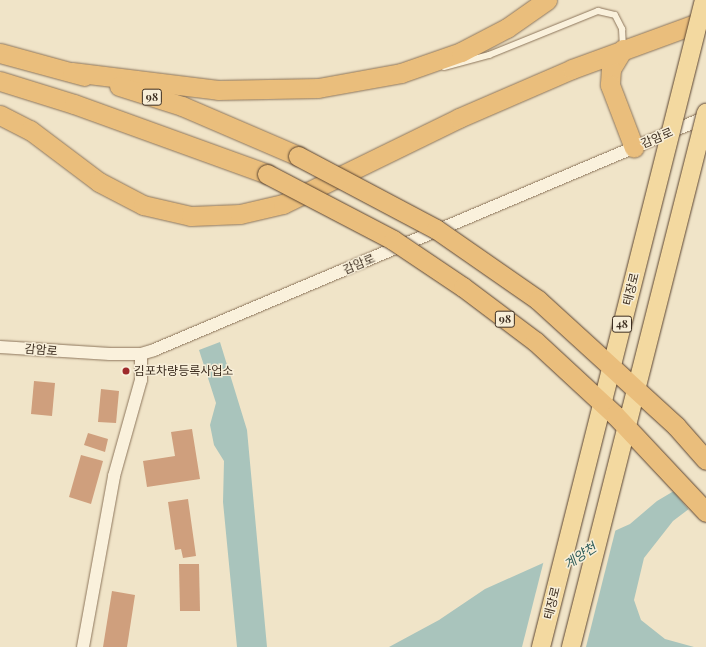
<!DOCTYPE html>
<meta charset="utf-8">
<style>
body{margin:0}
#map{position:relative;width:706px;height:647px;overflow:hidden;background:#f0e4c8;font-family:"Playfair Display","Noto Sans KR",serif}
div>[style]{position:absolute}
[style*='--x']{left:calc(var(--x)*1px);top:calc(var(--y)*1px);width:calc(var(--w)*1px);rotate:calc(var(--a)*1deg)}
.water>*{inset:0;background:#a9c4bc}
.pier>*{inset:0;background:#f0e4c8}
.building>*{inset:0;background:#cf9f7d}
.roads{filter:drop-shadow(0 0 1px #8d765c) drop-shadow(0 0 1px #8d765c)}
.service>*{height:6px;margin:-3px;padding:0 3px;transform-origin:3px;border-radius:3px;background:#faf1dc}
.minor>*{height:12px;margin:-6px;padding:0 6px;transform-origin:6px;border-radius:6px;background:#faf1dc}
.trunk>*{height:19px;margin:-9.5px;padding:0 9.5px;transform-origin:9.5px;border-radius:9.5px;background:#eabe7c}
.bridges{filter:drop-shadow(0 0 1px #5b4430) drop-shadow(0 0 1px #5b4430)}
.primary-bridge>*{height:18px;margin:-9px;padding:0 9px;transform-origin:9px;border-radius:9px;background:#f3d9a0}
.trunk-bridge>*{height:19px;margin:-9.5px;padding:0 9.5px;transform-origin:9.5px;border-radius:9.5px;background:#eabe7c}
.dots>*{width:11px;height:11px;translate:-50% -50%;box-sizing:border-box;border:2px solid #f7eed8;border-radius:50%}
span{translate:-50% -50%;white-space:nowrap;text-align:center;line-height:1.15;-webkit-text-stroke:3px #f7eed8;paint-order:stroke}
.shield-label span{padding:1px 3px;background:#f7eed8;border:1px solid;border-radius:3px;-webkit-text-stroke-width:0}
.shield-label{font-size:11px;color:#3d2e20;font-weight:700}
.street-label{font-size:12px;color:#3d2e20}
.poi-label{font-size:12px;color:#3d2e20}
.left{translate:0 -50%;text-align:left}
.water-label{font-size:13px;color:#2f5d5a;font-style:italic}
</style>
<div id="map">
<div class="water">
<div style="clip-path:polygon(220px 342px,247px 430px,267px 647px,237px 647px,223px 502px,224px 461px,214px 445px,210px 425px,216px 403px,199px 350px)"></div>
<div style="clip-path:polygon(706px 472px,706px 496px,673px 521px,644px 558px,634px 600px,641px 620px,665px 639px,694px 647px,389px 647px,439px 620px,485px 589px,630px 524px,657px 501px)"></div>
</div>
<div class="pier">
<div style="clip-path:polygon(706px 470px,706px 499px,690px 511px,672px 490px)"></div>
<div style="clip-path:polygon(616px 528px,586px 647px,522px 647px,544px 560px)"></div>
</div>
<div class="building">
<div style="clip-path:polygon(34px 381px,55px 383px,52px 416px,31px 414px)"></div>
<div style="clip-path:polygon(101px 389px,119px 391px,116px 423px,98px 422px)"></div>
<div style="clip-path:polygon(192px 429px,200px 479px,147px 487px,143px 461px,175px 456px,171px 432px)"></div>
<div style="clip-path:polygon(88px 433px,108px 439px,105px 452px,84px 445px)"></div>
<div style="clip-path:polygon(81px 455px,103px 461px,91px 504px,69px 497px)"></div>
<div style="clip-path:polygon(188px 499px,196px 556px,183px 558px,181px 549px,175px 550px,168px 502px)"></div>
<div style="clip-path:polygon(179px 564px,199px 564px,200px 611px,180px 611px)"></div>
<div style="clip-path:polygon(112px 591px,135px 595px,127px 647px,103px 647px)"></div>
</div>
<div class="roads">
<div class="service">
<div style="--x:444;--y:67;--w:47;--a:-14.9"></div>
<div style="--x:489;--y:55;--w:118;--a:-22"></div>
<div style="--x:598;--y:11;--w:17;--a:13"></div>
<div style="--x:615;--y:15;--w:16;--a:63"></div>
<div style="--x:622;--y:29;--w:18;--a:87"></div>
</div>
<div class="minor">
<div style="--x:0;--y:347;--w:110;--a:3.6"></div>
<div style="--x:110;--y:354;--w:31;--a:0"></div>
<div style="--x:141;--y:354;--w:14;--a:-17"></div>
<div style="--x:154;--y:350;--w:599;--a:-22.88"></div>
<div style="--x:83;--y:647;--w:174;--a:-79.7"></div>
<div style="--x:114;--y:476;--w:100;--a:-74.3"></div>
<div style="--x:141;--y:380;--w:26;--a:-90"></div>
</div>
<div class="trunk">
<div style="--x:623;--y:49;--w:23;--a:121"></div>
<div style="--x:611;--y:69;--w:16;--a:94"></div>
<div style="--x:610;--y:85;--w:67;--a:69.1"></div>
<div style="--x:0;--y:53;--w:87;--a:15.3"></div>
<div style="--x:72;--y:72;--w:147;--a:7"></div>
<div style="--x:218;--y:90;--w:100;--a:-1.1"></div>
<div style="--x:318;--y:88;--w:84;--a:-10.2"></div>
<div style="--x:401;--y:73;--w:64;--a:-19.3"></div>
<div style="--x:461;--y:52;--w:52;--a:-27.6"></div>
<div style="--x:507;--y:28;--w:49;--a:-35"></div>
<div style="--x:0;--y:81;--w:77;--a:17.3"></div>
<div style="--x:74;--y:104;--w:205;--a:19.9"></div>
<div style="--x:119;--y:86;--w:66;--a:17.6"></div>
<div style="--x:182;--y:106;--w:126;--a:23.3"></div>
<div style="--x:0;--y:115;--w:34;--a:27"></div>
<div style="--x:30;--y:130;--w:86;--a:37"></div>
<div style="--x:99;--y:182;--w:50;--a:27.6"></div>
<div style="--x:143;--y:205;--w:49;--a:12.9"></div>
<div style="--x:191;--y:216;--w:49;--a:-2.3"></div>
<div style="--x:240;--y:214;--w:44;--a:-13.1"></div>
<div style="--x:283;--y:204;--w:196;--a:-26"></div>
<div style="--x:459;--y:118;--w:123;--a:-23.4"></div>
<div style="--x:572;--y:69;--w:143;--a:-20.1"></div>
</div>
</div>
<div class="bridges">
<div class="primary-bridge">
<div style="--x:541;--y:647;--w:667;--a:-75.86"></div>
<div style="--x:571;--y:647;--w:551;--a:-75.81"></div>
</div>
<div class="trunk-bridge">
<div style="--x:298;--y:156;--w:156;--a:27.9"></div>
<div style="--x:436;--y:229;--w:124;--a:34.8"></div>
<div style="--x:538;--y:300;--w:187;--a:42.4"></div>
<div style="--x:676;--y:426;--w:45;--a:48.6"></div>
<div style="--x:267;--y:174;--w:142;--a:27.6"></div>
<div style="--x:393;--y:240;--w:84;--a:33.9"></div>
<div style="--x:463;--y:287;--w:90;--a:36.9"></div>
<div style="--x:535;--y:341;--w:109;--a:42.8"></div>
<div style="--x:615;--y:415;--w:133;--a:46.8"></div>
</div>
</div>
<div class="dots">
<div style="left:126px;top:371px;background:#9e2a2b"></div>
</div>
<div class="shield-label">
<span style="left:152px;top:97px">98</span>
<span style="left:505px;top:319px">98</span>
<span style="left:622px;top:324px">48</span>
</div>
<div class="street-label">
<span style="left:657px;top:138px;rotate:-23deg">감암로</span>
<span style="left:359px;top:264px;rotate:-23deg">감암로</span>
<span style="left:631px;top:289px;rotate:-76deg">태장로</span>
<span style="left:41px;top:350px;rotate:5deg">감암로</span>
<span style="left:552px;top:603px;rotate:-76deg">태장로</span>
</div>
<div class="poi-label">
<span class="left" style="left:134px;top:371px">김포차량등록사업소</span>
</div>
<div class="water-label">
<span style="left:580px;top:556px;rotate:-34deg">계양천</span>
</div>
</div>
